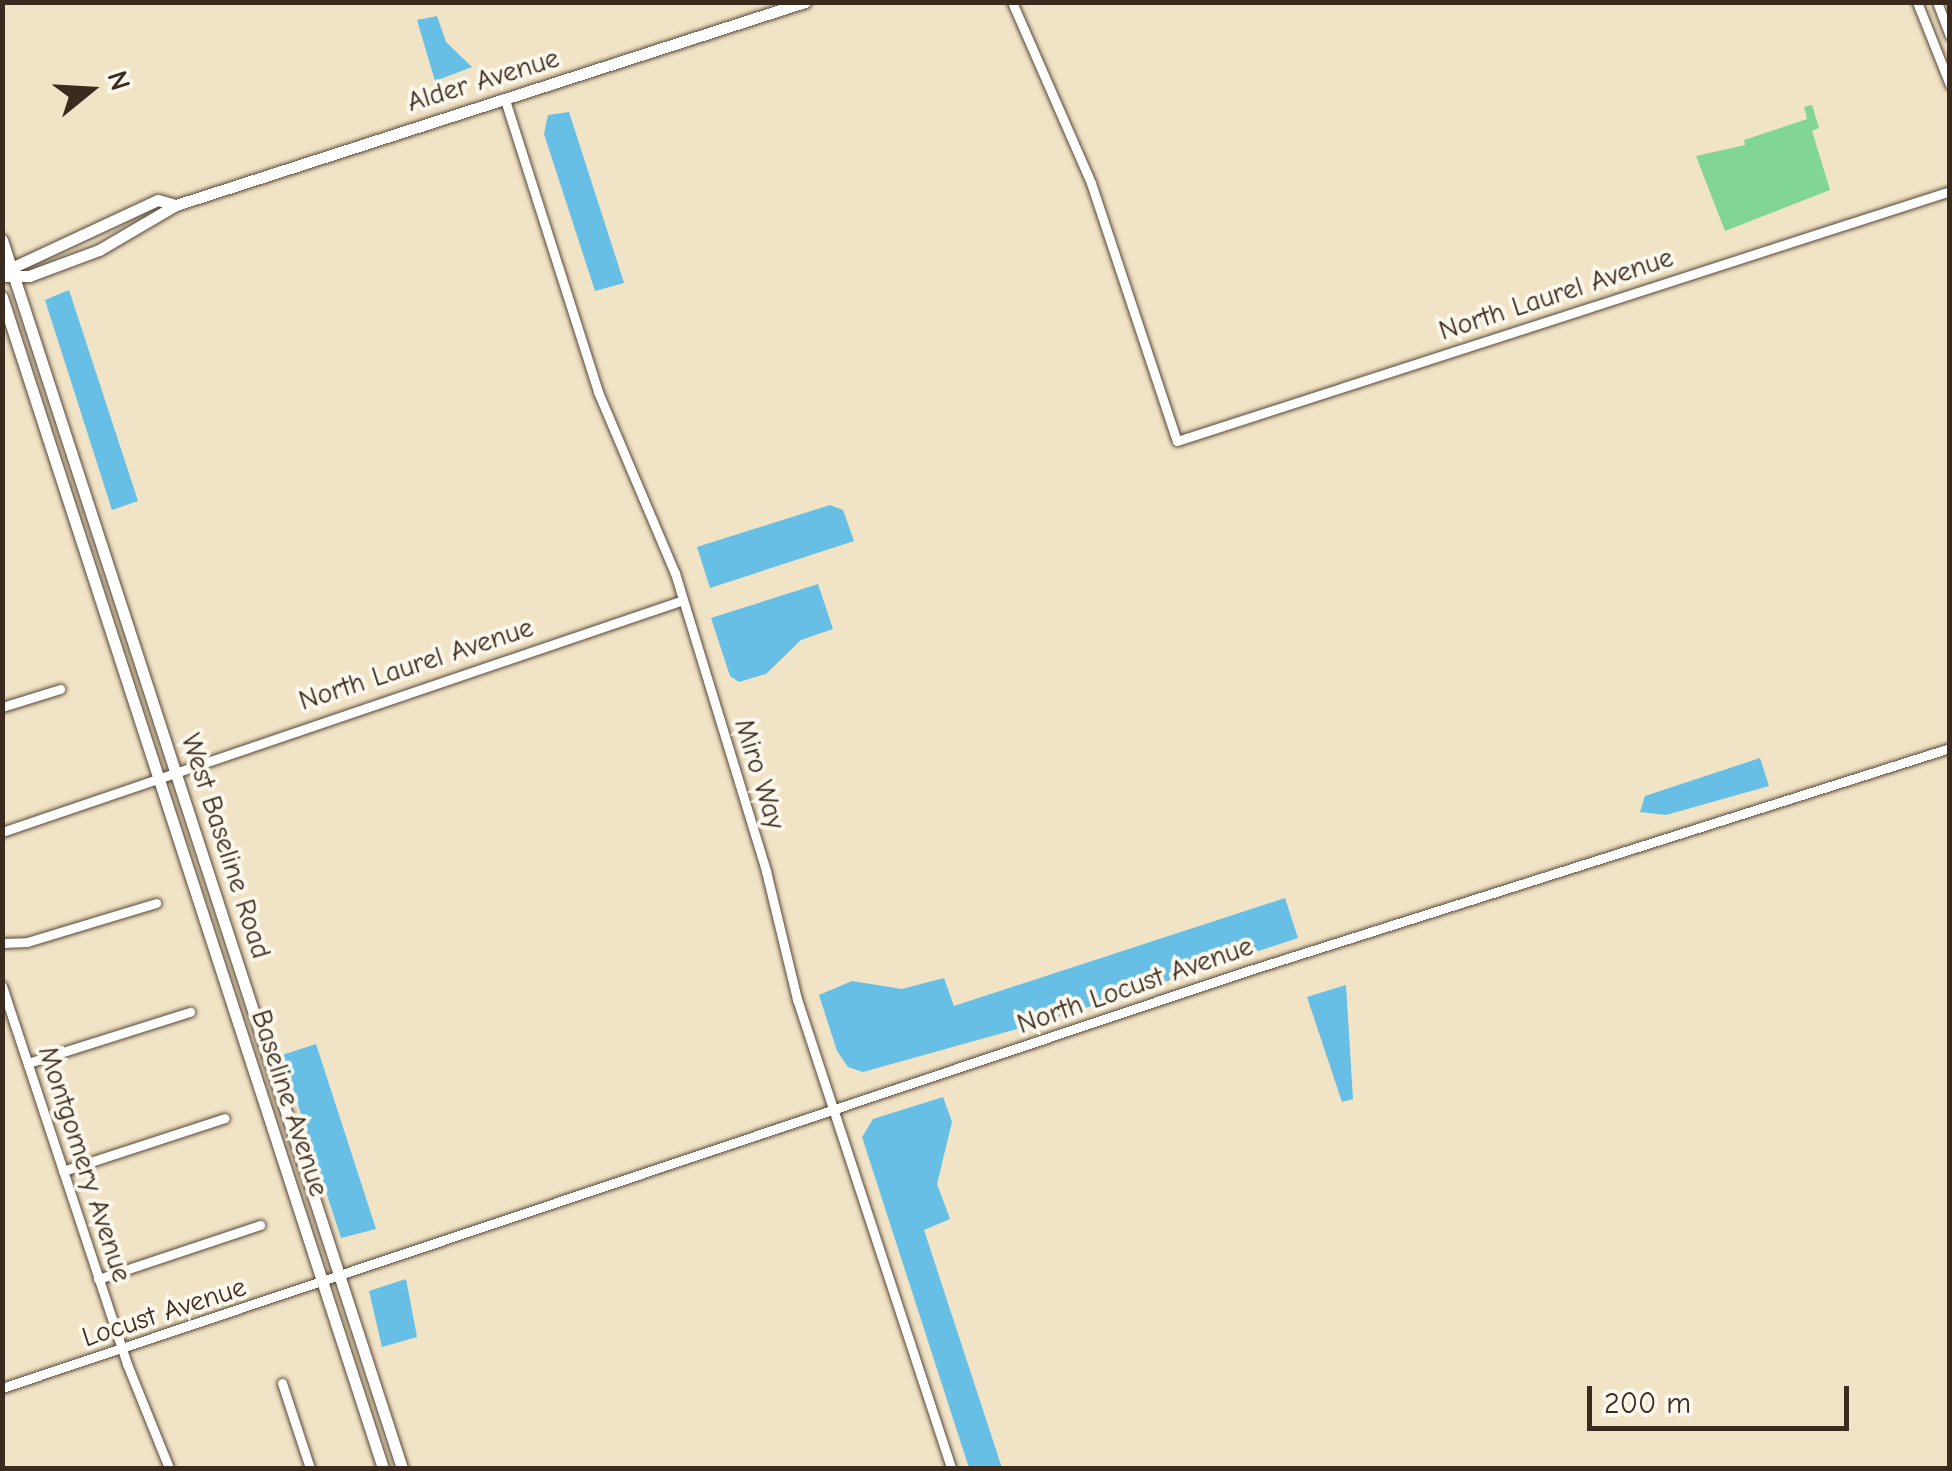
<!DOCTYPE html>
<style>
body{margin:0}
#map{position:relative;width:1952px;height:1471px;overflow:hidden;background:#f1e3c5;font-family:"Comic Neue",sans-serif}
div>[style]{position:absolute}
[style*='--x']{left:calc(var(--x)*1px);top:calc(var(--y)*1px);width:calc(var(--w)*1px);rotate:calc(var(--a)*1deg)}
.green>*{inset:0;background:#80d597}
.water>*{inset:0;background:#67bfe5}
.roads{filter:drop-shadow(0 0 2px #564637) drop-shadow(0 0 2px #564637)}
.minor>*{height:9px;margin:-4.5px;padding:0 4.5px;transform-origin:4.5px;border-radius:4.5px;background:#fff}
.major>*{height:11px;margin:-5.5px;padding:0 5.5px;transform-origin:5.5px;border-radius:5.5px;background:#fff}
span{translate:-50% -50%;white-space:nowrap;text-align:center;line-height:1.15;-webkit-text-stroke:8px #fbf7ec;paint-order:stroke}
.street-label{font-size:28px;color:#3b2a1e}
.frame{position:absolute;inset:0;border:5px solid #3b2a1e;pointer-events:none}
.north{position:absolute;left:40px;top:40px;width:100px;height:100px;-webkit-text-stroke:8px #fbf7ec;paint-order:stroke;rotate:72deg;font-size:28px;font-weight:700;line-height:40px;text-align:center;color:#3b2a1e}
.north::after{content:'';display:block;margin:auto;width:35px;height:45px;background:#3b2a1e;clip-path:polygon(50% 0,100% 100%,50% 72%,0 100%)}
.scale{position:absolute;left:1587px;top:1386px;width:262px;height:45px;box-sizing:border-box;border:5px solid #3b2a1e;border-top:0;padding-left:12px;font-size:30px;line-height:35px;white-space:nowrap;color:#3b2a1e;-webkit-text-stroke:8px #fbf7ec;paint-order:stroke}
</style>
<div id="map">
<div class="green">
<div style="clip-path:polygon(1812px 105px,1819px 128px,1812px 131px,1830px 190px,1725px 231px,1696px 156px,1745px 145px,1744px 140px,1807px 119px,1804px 107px)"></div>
</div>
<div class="water">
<div style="clip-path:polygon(437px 16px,446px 42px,472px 67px,435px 81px,417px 20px)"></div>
<div style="clip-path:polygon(569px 112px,624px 283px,595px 291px,544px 134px,548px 115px)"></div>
<div style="clip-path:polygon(69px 290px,138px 501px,112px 510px,45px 300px)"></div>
<div style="clip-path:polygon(830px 505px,843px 510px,854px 541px,710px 588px,697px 547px)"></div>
<div style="clip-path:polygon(818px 584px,833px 629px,801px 640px,766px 674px,739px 682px,730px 676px,711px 618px)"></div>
<div style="clip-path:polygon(1760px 758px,1769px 786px,1666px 815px,1640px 812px,1645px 796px)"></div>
<div style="clip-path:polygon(1285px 898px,1298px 938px,1049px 1020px,863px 1072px,848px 1067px,837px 1051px,819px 995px,852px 981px,902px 989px,944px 978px,954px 1006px)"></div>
<div style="clip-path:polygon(1346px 985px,1353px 1099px,1342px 1102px,1307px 997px)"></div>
<div style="clip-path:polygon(316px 1044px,376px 1229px,341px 1238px,282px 1055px)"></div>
<div style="clip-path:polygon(943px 1097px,952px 1122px,937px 1184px,950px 1219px,924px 1230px,1002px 1468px,969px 1468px,862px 1137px,873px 1119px)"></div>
<div style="clip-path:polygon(406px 1279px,417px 1337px,382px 1347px,369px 1291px)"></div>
</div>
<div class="roads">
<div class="minor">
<div style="--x:1012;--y:2;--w:197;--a:66.4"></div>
<div style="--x:1091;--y:183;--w:272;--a:71.6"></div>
<div style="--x:1177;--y:441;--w:812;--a:-17.92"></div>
<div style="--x:1917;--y:2;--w:89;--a:68.3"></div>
<div style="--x:1937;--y:2;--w:36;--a:69"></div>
<div style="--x:505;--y:100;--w:306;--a:72.3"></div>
<div style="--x:598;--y:392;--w:197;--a:67"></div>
<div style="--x:675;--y:573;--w:312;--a:73"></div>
<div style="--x:766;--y:871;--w:132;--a:76.4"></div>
<div style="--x:797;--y:999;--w:494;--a:71.8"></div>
<div style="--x:2;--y:707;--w:61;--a:-17.2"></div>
<div style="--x:2;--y:832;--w:719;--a:-18.81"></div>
<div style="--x:2;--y:943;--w:25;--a:-2"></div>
<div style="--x:27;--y:942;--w:135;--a:-16.8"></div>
<div style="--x:2;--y:986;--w:398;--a:71.7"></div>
<div style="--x:127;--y:1364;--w:112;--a:68"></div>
<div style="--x:28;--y:1063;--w:170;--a:-17.5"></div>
<div style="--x:63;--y:1171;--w:170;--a:-18.1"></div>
<div style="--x:98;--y:1279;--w:171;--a:-18.4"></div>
<div style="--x:282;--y:1383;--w:89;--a:71.8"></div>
<div style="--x:2;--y:1388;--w:1313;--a:-18.52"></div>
<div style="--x:1247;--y:971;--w:738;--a:-17.6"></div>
</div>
<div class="major">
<div style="--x:2;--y:240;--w:1292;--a:71.96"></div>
<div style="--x:7;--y:270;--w:166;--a:-24.9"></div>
<div style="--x:158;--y:200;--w:19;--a:16"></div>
<div style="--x:2;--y:276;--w:27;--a:0"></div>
<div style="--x:29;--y:276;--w:75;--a:-20.4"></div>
<div style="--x:99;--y:250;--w:89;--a:-30.3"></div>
<div style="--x:176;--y:205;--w:661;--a:-17.89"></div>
<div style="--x:2;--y:297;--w:1231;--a:71.98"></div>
</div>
</div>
<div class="street-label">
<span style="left:483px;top:80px;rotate:-17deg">Alder Avenue</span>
<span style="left:1556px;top:294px;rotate:-18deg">North Laurel Avenue</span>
<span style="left:416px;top:664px;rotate:-18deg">North Laurel Avenue</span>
<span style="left:760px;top:774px;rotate:73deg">Miro Way</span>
<span style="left:226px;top:846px;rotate:72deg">West Baseline Road</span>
<span style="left:1135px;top:985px;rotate:-19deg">North Locust Avenue</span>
<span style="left:290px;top:1103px;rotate:72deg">Baseline Avenue</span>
<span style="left:85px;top:1164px;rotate:72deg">Montgomery Avenue</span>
<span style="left:164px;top:1312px;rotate:-18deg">Locust Avenue</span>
</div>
<div class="frame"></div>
<div class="north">N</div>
<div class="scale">200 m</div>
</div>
